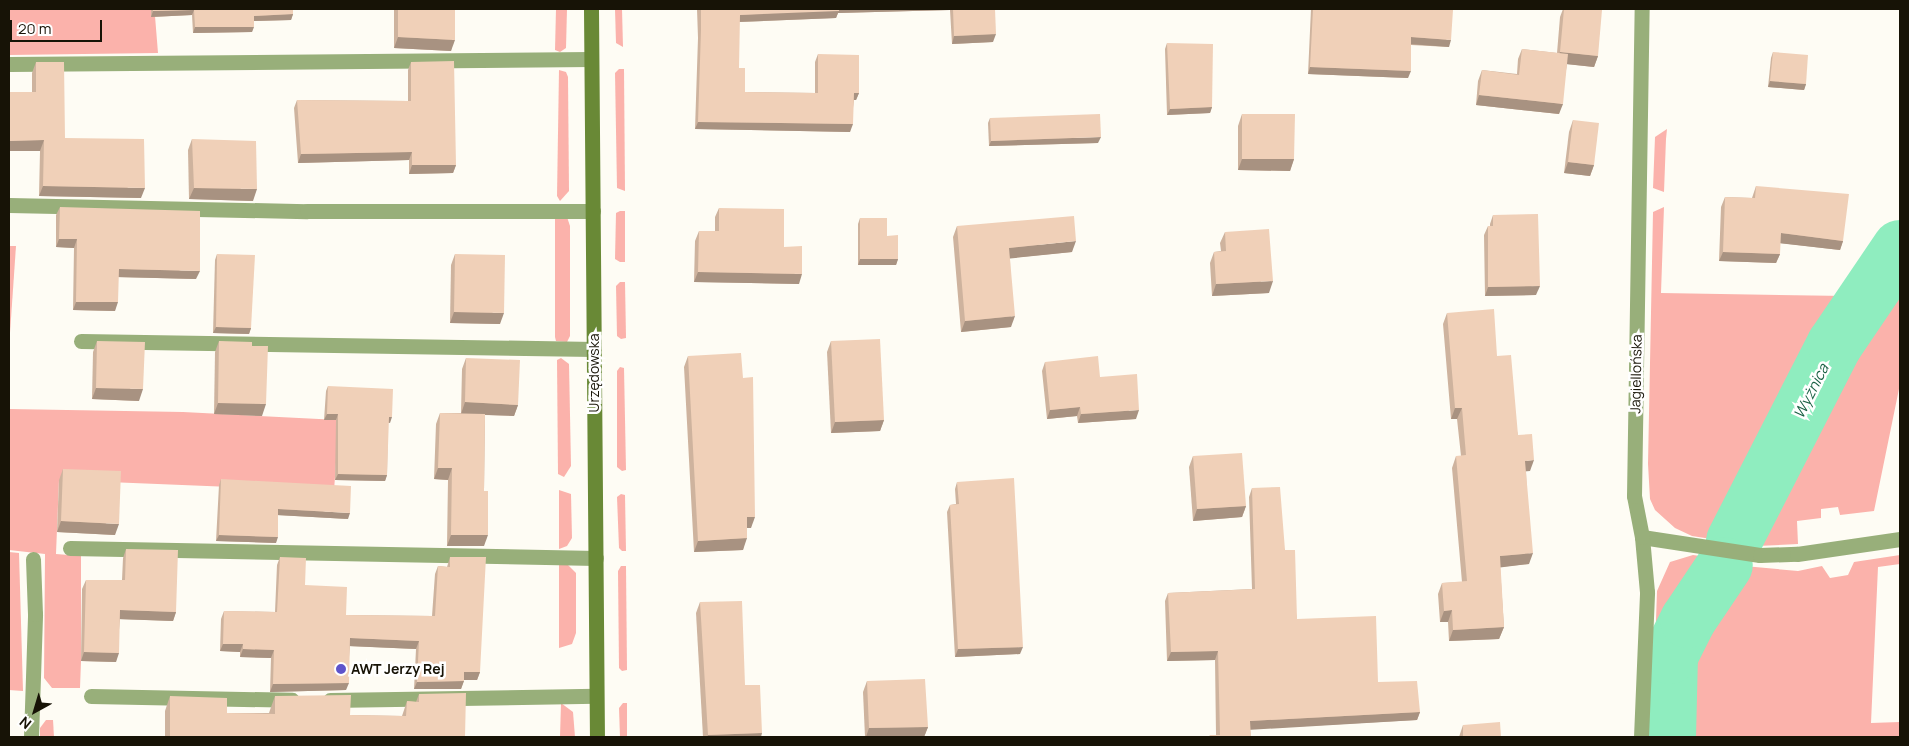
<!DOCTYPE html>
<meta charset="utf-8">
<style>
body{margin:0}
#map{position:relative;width:1909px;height:746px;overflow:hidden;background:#fefcf4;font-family:Manrope,sans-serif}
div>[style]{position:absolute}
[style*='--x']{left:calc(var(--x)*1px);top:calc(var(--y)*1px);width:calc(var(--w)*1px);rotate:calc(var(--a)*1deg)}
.green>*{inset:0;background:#fbb2ab}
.river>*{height:56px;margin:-28px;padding:0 28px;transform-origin:28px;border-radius:28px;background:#8fedbf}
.lane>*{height:15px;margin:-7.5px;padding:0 7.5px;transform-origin:7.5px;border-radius:7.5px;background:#98af7a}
.street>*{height:15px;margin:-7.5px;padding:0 7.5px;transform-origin:7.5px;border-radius:7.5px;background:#98af7a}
.secondary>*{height:15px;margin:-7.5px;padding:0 7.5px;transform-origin:7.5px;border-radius:7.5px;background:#698936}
.wall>*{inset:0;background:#ceb39e}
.shaded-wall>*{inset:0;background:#a89281}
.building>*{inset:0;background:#f0d0b8}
.dots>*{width:14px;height:14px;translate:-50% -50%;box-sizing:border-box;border:2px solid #fff;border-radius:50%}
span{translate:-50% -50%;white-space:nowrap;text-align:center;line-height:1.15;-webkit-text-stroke:5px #fff;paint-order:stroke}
.street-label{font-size:14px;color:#171306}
.poi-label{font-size:14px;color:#171306;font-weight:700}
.left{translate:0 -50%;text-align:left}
.water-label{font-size:15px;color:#1a6144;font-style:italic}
.frame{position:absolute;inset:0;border:10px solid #171306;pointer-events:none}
.north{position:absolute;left:10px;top:686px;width:50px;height:50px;-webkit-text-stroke:4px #fff;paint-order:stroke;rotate:219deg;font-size:14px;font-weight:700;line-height:20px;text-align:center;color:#171306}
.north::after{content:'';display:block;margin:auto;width:18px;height:22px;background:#171306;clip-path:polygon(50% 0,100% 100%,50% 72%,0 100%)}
.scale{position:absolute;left:10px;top:20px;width:92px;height:22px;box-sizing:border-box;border:2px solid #171306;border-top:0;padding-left:6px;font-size:15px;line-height:18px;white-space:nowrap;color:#171306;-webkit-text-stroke:4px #fff;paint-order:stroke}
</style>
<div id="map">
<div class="green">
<div style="clip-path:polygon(9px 9px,151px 9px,151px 16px,155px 16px,158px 53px,9px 55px)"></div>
<div style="clip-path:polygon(556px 9px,567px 9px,566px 48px,560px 52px,555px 50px)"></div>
<div style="clip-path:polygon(615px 9px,622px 9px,623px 47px,616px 43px)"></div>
<div style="clip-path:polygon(619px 69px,624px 69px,625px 191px,617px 188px,615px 73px)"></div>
<div style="clip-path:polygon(559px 70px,566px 72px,568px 77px,569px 191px,560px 201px,557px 196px)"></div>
<div style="clip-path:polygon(1667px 129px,1666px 139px,1664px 192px,1653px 188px,1655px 137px)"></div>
<div style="clip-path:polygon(1664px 207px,1661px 293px,1846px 296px,1900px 220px,1900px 384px,1874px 511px,1840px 515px,1838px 507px,1821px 509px,1821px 518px,1797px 521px,1798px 544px,1757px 546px,1692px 536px,1675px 528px,1655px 510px,1650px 499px,1648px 464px,1653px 212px)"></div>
<div style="clip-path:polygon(620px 211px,625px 211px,625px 262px,620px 262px,615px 259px,616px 213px)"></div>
<div style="clip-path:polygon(567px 217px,570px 226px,570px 336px,567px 342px,556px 341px,555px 337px,555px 218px)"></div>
<div style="clip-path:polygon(9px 246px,16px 246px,10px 333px,9px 333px)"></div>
<div style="clip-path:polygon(620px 282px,625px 282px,626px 338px,621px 339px,617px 336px,616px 286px)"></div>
<div style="clip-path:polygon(561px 358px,569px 364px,571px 466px,564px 477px,558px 474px,557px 360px)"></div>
<div style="clip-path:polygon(620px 367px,624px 368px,626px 470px,622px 471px,617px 467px,617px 371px)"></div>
<div style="clip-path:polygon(9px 409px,183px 412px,339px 420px,334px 491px,59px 480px,56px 554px,81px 556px,81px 661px,80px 688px,52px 688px,44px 678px,45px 554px,9px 550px)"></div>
<div style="clip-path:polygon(559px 490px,571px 494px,572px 538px,567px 546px,559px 549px)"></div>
<div style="clip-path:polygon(621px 494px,625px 495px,626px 551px,622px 551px,619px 548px,617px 497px)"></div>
<div style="clip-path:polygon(9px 552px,19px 553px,23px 691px,9px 690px)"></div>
<div style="clip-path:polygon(1693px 555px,1715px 558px,1663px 657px,1662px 737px,1652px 737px,1657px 591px,1670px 562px)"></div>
<div style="clip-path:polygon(1900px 555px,1900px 564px,1878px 567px,1871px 723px,1900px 722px,1900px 737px,1675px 737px,1675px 664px,1690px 627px,1733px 565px,1798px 571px,1822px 566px,1830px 578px,1848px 575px,1854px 562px)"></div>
<div style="clip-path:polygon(567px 564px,576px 573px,576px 633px,572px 644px,559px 648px,559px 565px)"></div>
<div style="clip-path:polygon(621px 566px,626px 566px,627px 670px,622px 671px,619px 668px,618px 571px)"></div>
<div style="clip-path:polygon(561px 703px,573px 712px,575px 737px,560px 737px)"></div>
<div style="clip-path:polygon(623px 703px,627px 703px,627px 737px,620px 737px,619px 708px)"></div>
<div style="clip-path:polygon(46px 720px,53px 720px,54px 737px,40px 737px,40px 728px)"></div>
</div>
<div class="river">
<div style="--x:1734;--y:541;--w:221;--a:-62.9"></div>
<div style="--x:1835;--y:344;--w:116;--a:-55.9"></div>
<div style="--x:1668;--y:737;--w:81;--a:-88.6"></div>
<div style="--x:1670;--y:656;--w:40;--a:-63.4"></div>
<div style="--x:1688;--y:620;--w:66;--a:-56.1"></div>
</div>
<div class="lane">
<div style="--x:9;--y:64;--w:582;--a:-0.49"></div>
<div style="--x:9;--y:205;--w:298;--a:1.2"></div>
<div style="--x:307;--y:211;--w:286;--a:0"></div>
<div style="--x:81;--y:341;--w:513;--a:0.89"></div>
<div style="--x:70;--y:548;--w:526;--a:1.09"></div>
<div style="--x:91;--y:696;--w:201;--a:1.1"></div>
<div style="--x:330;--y:700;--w:266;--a:-0.9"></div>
</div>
<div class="street">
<div style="--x:1642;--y:537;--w:119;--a:8.7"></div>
<div style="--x:1760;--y:555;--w:37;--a:-2"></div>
<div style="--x:1797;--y:554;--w:104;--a:-8.3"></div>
<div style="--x:31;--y:737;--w:123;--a:-88.1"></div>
<div style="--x:35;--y:614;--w:55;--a:-92.1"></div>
<div style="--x:1641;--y:737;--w:145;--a:-87.6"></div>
<div style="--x:1647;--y:592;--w:55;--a:-95.2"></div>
<div style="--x:1642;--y:537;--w:42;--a:-101"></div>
<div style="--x:1634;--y:496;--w:487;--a:-89.1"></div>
</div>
<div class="secondary">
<div style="--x:591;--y:9;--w:728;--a:89.53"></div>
</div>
<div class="wall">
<div style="clip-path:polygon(151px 9px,293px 9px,293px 14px,291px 20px,254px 21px,252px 32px,193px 33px,192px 15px,151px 17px)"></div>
<div style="clip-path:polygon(394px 9px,455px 9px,451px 51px,394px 48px)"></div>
<div style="clip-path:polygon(697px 9px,995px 9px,993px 42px,952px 44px,950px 10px,838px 13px,836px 18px,739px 22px,739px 68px,745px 92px,815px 93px,815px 62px,818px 54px,859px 93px,856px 100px,854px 100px,850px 132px,695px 129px,698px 38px)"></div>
<div style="clip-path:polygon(1311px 9px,1436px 9px,1449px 47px,1411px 45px,1408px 78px,1308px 74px)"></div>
<div style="clip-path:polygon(1563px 9px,1589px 9px,1598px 56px,1594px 67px,1567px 64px,1559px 114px,1476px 105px,1478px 81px,1482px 70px,1517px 74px,1518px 59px,1522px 49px,1557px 53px,1560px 17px)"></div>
<div style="clip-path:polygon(1167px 43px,1212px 107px,1210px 113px,1167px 115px,1165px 49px)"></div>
<div style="clip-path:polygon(1773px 52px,1806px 84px,1804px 90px,1768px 87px,1771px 58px)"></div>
<div style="clip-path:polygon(36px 62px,65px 138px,141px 198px,39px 196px,40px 151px,9px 151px,9px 92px,32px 92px,32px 73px)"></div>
<div style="clip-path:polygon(411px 62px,456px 165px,453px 173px,409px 174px,409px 160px,298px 163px,294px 108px,297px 100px,408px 101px,408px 70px)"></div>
<div style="clip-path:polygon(1242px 114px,1294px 159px,1290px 171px,1238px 170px,1238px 126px)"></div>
<div style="clip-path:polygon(990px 118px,1098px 143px,989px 146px,988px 123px)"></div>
<div style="clip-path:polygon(1573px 120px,1594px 165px,1590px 176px,1564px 173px,1569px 132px)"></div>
<div style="clip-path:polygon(192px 139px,253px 201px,189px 199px,188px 150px)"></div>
<div style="clip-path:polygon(1756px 186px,1843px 241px,1840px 250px,1780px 243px,1780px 254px,1776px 263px,1719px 261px,1721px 207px,1725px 197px,1752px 198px)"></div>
<div style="clip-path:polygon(60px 207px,196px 279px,118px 277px,115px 311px,73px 310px,74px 248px,56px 247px,56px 215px)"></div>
<div style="clip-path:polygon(719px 208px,784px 247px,799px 284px,694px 282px,695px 241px,699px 231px,715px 231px,715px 217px)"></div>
<div style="clip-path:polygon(1493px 215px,1536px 295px,1485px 296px,1484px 235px,1488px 226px,1490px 226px,1490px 224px)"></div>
<div style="clip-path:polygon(860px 218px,887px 236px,898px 259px,896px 265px,858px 265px,858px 224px)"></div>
<div style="clip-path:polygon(957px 226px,1072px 252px,1010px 258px,1011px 327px,961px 332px,953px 237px)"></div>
<div style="clip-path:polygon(1225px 232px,1269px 293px,1212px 296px,1210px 263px,1214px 252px,1221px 251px,1220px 243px)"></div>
<div style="clip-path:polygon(217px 254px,251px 328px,249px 334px,213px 333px,215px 260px)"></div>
<div style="clip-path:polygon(455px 254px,500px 324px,450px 323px,451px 265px)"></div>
<div style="clip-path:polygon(1447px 313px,1497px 356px,1518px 435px,1530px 471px,1526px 471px,1529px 564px,1500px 567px,1504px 627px,1499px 639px,1449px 641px,1448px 622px,1440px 622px,1438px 594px,1442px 583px,1462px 582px,1452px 468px,1456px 456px,1461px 456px,1457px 419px,1451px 419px,1443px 324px)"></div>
<div style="clip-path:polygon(97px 341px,139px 401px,92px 399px,93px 352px)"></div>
<div style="clip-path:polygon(219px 341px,252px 346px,262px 416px,214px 414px,215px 352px)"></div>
<div style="clip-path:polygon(831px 341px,884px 420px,880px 431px,831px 433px,827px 352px)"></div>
<div style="clip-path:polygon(688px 356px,751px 528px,747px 528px,743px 550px,694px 552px,684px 367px)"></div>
<div style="clip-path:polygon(466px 358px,518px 405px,514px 416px,485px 415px,484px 491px,484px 546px,447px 546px,448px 480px,434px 479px,436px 424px,440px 413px,461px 413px,462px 369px)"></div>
<div style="clip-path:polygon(1045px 362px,1100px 377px,1136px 419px,1078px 423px,1077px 416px,1047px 419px,1042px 371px)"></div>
<div style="clip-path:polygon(328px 386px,390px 423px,388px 423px,387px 475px,385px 481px,335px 480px,336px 420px,324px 420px,326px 391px)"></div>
<div style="clip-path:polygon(1193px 456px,1246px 506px,1242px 517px,1193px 521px,1189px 467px)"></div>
<div style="clip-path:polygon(63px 469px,115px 535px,57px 532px,59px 480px)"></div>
<div style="clip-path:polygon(221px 479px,348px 519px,278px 515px,276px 543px,216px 541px,219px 485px)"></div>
<div style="clip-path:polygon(957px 482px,1020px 654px,955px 657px,947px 512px,950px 505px,956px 504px,955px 489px)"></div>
<div style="clip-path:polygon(1252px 488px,1285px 550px,1297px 619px,1378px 682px,1420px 712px,1417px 720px,1250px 729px,1251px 737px,1209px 737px,1210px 735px,1216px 735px,1215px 660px,1167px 661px,1165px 601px,1168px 593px,1252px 589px,1249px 497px)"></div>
<div style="clip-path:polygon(126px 549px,176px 612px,173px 621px,120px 619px,116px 662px,81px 661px,82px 589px,86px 580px,122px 580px,123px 558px)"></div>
<div style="clip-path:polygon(280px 557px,305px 585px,346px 615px,432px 616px,435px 574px,438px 566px,447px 567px,450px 557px,480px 672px,477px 680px,464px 680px,461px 689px,414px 689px,416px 649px,350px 646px,346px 690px,270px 692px,271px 658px,240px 657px,240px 652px,220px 651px,221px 619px,224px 611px,275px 612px,277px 565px)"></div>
<div style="clip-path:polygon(700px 602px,745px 685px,761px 737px,703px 737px,696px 613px)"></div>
<div style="clip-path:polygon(867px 681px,928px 727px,924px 737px,865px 737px,863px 692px)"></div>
<div style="clip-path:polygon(419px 694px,465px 737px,165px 737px,165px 711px,170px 696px,227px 713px,269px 713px,270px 710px,275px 696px,350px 715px,402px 716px,407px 701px,416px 702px)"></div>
<div style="clip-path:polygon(1463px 725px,1501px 737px,1459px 737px)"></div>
</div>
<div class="shaded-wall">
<div style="clip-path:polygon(837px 9px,950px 9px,950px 10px,838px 13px,836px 18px,737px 22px,740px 15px)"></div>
<div style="clip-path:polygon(194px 10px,192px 15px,151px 17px,153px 11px)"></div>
<div style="clip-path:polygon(293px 14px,291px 20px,252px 21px,254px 16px)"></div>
<div style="clip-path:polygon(195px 27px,254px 27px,252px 32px,193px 33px)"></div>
<div style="clip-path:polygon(996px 34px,993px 42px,952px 44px,954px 36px)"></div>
<div style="clip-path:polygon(398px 37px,455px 40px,451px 51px,394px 48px)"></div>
<div style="clip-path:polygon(1411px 37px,1451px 40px,1449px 47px,1409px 44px)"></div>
<div style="clip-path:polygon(1560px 52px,1598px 56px,1594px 67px,1556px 63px)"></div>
<div style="clip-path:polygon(1310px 67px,1411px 71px,1408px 78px,1308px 74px)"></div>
<div style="clip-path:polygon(1770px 81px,1806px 84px,1804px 90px,1768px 87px)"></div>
<div style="clip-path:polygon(854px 93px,859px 93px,856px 100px,851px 100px)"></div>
<div style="clip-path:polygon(1479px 95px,1563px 104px,1559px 114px,1476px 105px)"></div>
<div style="clip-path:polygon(1212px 107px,1210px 113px,1167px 115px,1170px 109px)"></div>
<div style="clip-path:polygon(698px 122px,853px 124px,850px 132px,695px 129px)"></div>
<div style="clip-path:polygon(1101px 137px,1098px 143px,989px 146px,991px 141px)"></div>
<div style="clip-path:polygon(44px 140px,40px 151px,9px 151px,9px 141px)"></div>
<div style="clip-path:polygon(412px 152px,409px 160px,298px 163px,301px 154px)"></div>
<div style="clip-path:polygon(1242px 159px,1294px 159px,1290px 171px,1238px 170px)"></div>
<div style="clip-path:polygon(1568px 162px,1594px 165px,1590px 176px,1564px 173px)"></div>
<div style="clip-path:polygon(412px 165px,456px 165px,453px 173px,409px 174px)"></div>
<div style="clip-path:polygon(43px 186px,145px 188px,141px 198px,39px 196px)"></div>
<div style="clip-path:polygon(194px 188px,257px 189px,253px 201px,189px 199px)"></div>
<div style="clip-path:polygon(1781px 233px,1843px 241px,1840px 250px,1777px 243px)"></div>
<div style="clip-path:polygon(59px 239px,77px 239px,74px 248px,56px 247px)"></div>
<div style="clip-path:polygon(1076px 241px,1072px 252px,1005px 259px,1009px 248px)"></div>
<div style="clip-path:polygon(1723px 252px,1780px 254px,1776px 263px,1719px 261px)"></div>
<div style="clip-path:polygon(860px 259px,898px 259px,896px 265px,858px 265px)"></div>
<div style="clip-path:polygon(119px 269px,200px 271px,196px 279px,115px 277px)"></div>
<div style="clip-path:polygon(698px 272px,802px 274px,799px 284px,694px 282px)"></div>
<div style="clip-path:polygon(1273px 281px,1269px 293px,1212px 296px,1216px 284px)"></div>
<div style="clip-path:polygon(1540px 286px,1536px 295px,1485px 296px,1488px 287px)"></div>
<div style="clip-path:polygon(76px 302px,118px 302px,115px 311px,73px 310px)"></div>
<div style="clip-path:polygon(454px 312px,504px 313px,500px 324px,450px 323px)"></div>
<div style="clip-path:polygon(1015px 316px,1011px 327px,961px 332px,965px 321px)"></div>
<div style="clip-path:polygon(216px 327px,251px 328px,249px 334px,213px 333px)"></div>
<div style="clip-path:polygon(96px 388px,143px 389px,139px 401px,92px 399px)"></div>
<div style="clip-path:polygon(465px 402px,518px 405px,514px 416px,461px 414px)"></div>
<div style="clip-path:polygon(218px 403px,266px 404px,262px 416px,214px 414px)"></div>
<div style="clip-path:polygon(1080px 407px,1077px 416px,1047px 419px,1050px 410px)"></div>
<div style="clip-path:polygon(1455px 408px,1462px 408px,1457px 419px,1451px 419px)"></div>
<div style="clip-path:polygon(1139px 410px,1136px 419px,1078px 423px,1081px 414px)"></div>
<div style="clip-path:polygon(327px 414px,338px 414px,336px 420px,324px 420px)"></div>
<div style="clip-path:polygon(389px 417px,392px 417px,390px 423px,386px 422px)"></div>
<div style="clip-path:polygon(884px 420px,880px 431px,831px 433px,835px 422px)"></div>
<div style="clip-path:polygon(1534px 460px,1530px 471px,1520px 472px,1525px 461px)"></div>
<div style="clip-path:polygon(438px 468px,452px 468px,448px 480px,434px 479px)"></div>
<div style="clip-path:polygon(338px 474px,387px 475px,385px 481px,335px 480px)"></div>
<div style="clip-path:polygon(1246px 506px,1242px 517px,1193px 521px,1197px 509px)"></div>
<div style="clip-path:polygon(278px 509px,350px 513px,348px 519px,276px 515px)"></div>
<div style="clip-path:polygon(747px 517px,755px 517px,751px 528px,742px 528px)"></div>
<div style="clip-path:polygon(61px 521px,119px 524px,115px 535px,57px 532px)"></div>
<div style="clip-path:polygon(219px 535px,278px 537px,276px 543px,216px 541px)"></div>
<div style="clip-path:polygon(451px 535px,488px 535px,484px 546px,447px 546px)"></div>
<div style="clip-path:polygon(747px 538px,743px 550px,694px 552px,698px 541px)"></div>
<div style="clip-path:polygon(1533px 553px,1529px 564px,1496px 568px,1500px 556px)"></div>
<div style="clip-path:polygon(120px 610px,176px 612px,173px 621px,116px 619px)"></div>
<div style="clip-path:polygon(1452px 610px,1448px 622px,1440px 622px,1444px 611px)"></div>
<div style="clip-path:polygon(1504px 627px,1499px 639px,1449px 641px,1453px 630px)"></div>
<div style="clip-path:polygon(350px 638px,419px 641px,416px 649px,347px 646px)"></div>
<div style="clip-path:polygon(223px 644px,243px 644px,240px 652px,220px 651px)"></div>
<div style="clip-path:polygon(1023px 647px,1020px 654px,955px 657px,958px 649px)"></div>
<div style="clip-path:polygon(243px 649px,274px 650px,271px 658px,240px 657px)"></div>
<div style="clip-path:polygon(1218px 651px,1215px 660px,1167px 661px,1171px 652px)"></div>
<div style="clip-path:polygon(84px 652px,119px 653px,116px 662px,81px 661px)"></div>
<div style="clip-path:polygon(464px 672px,480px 672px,477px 680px,461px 680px)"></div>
<div style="clip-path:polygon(464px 681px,461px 689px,414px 689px,417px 682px)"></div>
<div style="clip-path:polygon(349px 683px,346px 690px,270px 692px,273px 684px)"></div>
<div style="clip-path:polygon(1420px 712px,1417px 720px,1247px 730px,1250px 721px)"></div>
<div style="clip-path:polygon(928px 727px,924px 737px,866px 737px,869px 728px)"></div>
<div style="clip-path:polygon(762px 733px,761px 737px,707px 737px,708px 735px)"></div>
</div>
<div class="building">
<div style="clip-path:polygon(153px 9px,293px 9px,293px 14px,254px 16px,254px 27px,195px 27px,194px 10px,153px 11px)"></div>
<div style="clip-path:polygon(398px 9px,455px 9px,455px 40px,398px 37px)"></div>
<div style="clip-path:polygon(701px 9px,839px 9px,839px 11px,740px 15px,739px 68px,745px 68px,745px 92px,818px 93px,818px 54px,859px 55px,859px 93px,854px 93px,853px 124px,698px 122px,701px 30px)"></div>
<div style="clip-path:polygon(953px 9px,995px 9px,996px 34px,954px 36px)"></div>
<div style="clip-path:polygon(1313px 9px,1436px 9px,1453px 10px,1451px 40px,1411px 37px,1411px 71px,1310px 67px)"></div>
<div style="clip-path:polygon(1564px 9px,1589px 9px,1602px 10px,1598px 56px,1560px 52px)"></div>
<div style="clip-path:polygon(1167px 43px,1213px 44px,1212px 107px,1170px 109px)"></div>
<div style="clip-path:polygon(1522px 49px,1568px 54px,1563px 104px,1479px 95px,1482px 70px,1519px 75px)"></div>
<div style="clip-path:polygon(1773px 52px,1808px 55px,1806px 84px,1770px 81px)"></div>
<div style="clip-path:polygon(454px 61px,456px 165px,412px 165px,412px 152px,301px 154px,297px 100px,411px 101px,411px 62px)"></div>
<div style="clip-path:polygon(36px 62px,64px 62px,65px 138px,144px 139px,145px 188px,43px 186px,44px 140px,9px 141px,9px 92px,36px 92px)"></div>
<div style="clip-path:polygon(1100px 114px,1101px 137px,991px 141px,990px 118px)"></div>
<div style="clip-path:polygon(1242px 114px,1295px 114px,1294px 159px,1242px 159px)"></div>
<div style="clip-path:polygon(1573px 120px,1599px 123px,1594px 165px,1568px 162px)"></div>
<div style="clip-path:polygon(192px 139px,256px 141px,257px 189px,194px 188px)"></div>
<div style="clip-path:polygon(1756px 186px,1849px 194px,1843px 241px,1781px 233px,1780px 254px,1723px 252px,1725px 197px,1755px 198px)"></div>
<div style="clip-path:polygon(60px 207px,200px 211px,200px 271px,119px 269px,118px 302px,76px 302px,77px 239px,59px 239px)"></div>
<div style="clip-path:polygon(719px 208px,784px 209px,784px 247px,802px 246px,802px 274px,698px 272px,699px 231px,719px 231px)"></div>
<div style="clip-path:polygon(1538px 214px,1540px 286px,1488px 287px,1488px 226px,1493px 226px,1493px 215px)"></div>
<div style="clip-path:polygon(1074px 216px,1076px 241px,1009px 248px,1015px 316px,965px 321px,957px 226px)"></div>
<div style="clip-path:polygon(860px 218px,887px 218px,887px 236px,898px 235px,898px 259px,860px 259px)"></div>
<div style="clip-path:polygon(1269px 229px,1273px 281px,1216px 284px,1214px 252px,1226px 251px,1225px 232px)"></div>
<div style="clip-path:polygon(217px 254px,255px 255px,251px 328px,216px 327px)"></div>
<div style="clip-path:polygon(455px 254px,505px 255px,504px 313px,454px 312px)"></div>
<div style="clip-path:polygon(1494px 309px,1497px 356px,1511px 355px,1518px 435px,1532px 434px,1534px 460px,1525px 461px,1533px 553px,1500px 556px,1504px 627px,1453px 630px,1452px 610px,1444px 611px,1442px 583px,1467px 581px,1456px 456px,1466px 455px,1462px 408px,1455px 408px,1447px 313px)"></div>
<div style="clip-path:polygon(880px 339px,884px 420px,835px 422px,831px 341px)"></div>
<div style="clip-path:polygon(97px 341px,145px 342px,143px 389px,96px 388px)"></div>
<div style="clip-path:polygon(219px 341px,252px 342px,252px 346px,268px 346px,266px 404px,218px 403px)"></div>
<div style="clip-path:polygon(741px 353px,743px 378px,753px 377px,755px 517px,747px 517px,747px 538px,698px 541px,688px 356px)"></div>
<div style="clip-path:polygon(1098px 356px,1100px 377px,1137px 374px,1139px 410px,1081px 414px,1080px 407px,1050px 410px,1045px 362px)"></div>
<div style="clip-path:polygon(466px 358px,520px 360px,518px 405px,465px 402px)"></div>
<div style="clip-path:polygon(328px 386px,393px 389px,392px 417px,389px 417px,387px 475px,338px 474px,338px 414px,327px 414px)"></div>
<div style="clip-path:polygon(440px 413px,485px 414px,484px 491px,488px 491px,488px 535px,451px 535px,452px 468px,438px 468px)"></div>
<div style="clip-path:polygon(1242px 453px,1246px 506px,1197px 509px,1193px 456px)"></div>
<div style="clip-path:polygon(63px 469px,121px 471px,119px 524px,61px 521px)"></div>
<div style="clip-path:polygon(1014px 478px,1023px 647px,958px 649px,950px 505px,959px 504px,957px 482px)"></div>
<div style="clip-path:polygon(221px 479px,351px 486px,350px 513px,278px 509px,278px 537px,219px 535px)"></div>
<div style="clip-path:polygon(1280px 487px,1285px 550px,1295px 550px,1297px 619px,1376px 616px,1378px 682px,1417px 681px,1420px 712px,1250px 721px,1251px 737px,1210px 737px,1210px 735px,1220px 735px,1218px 651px,1171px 652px,1168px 593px,1255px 589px,1252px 488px)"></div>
<div style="clip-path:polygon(126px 549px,178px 550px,176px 612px,120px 610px,119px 653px,84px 652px,86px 580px,125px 580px)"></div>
<div style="clip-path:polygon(280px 557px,306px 558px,305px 585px,347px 587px,346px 615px,435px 616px,438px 566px,450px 567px,450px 557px,486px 557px,480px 672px,464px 672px,464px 681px,417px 682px,419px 641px,350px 638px,349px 683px,273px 684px,274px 650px,243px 649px,243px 644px,223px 644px,224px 611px,277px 612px)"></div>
<div style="clip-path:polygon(742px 601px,745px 685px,760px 685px,762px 733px,708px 735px,700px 602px)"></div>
<div style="clip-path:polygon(925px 679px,928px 727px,869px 728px,867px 681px)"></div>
<div style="clip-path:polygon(466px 693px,465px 737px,170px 737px,170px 696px,227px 698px,227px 713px,275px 714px,275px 696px,351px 695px,350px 715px,406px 716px,407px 701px,419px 702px,419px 694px)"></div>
<div style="clip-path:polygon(1500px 722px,1501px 737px,1463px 737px,1463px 725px)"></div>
</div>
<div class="dots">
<div style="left:341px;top:669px;background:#5e53cb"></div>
</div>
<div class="street-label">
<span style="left:594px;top:373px;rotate:-90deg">Urzędowska</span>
<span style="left:1636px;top:374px;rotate:-89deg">Jagiellońska</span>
</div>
<div class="poi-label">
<span class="left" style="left:351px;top:669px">AWT Jerzy Rej</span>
</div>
<div class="water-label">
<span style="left:1811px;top:391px;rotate:-63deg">Wyżnica</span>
</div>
<div class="frame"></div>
<div class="north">N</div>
<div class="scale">20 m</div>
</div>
